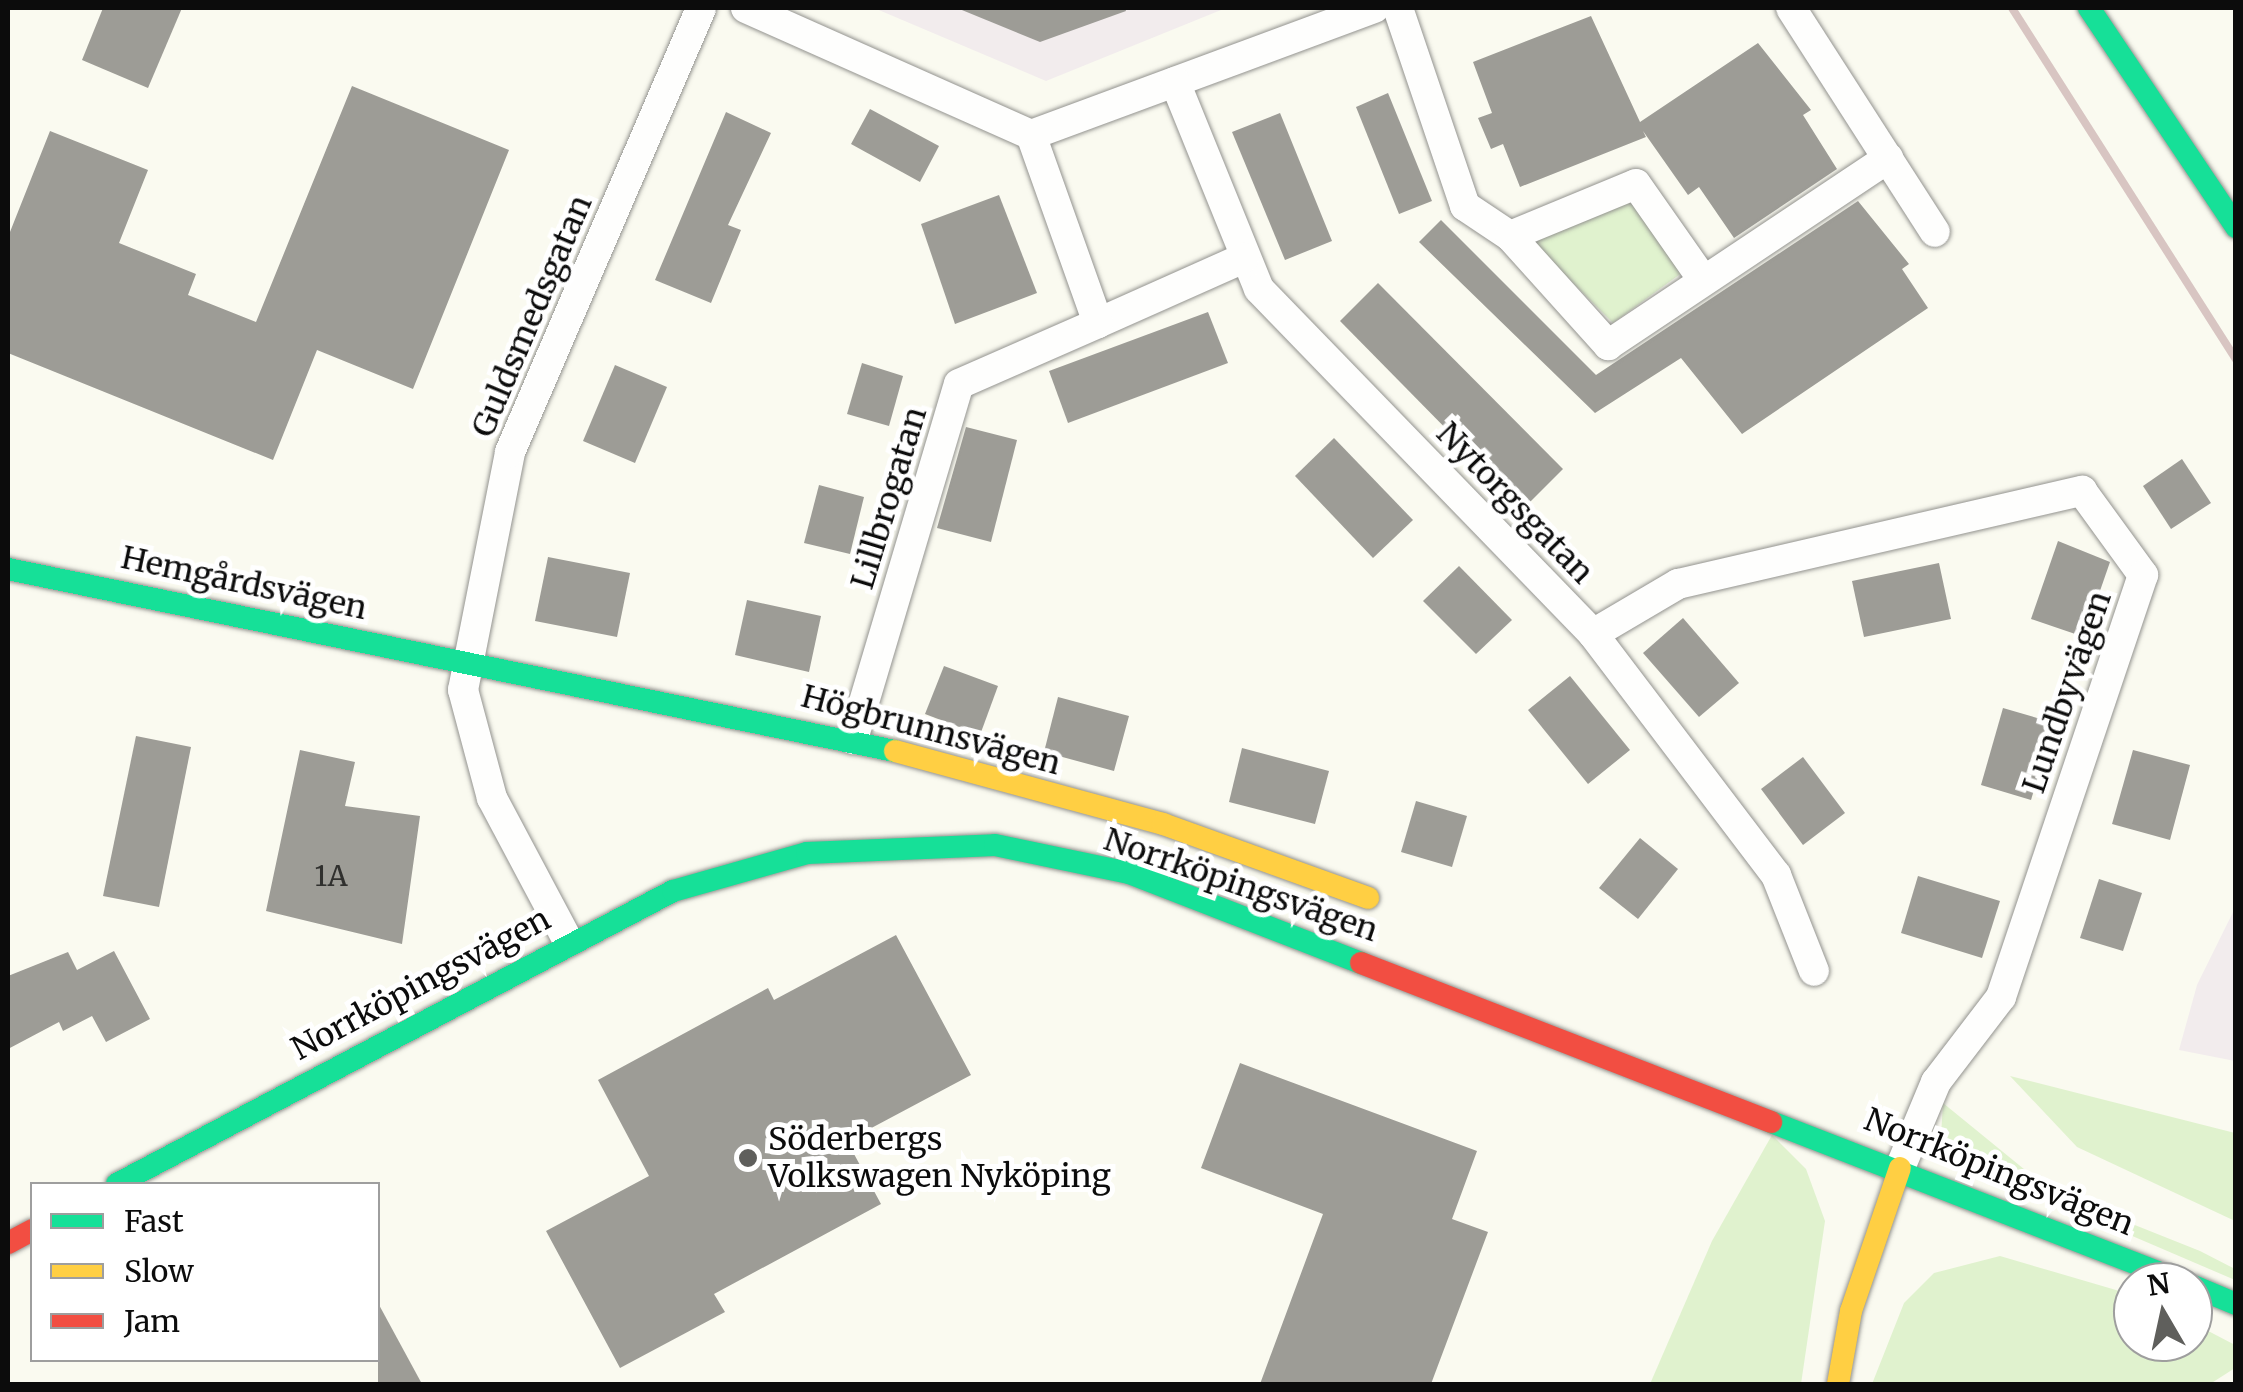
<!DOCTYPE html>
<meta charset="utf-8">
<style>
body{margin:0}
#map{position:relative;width:2243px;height:1392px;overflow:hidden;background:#fafaf0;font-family:Merriweather,serif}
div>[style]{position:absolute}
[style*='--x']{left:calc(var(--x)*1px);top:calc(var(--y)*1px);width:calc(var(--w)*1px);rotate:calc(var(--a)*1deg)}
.industrial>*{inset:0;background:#f2eced}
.green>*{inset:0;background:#e0f2ce}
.building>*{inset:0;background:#9d9c96}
.roads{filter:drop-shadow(0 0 2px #93938f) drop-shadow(0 0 2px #93938f)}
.street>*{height:30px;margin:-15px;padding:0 15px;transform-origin:15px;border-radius:15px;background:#fefefd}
.fast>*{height:22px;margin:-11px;padding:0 11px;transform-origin:11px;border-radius:11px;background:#16e098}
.slow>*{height:22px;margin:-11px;padding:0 11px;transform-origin:11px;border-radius:11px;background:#ffcf43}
.jam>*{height:22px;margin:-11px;padding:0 11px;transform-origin:11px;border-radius:11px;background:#f24e42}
.rail>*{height:8px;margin:-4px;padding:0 4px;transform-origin:4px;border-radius:4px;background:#d8c5c2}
.dots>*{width:28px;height:28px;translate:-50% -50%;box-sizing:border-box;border:5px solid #fff;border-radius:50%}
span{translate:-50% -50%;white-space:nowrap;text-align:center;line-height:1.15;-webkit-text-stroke:10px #fff;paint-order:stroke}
.number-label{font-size:28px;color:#30302e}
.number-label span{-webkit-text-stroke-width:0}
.street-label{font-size:32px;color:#0c0c0c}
.poi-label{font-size:32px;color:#0c0c0c}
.left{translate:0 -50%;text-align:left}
.frame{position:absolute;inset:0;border:10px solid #0c0c0c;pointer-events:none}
.legend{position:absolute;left:30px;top:1182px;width:350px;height:180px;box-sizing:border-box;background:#fff;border:2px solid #9e9e9e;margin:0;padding:12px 18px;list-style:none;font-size:30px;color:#0c0c0c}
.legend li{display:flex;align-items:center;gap:20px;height:50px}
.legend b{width:50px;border:2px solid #9e9e9e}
.north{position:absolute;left:2113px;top:1262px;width:100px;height:100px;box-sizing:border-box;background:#fff;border:2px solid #9e9e9e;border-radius:50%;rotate:351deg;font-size:28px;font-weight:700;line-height:40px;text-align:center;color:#0c0c0c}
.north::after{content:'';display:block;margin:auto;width:35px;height:45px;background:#5f5f5c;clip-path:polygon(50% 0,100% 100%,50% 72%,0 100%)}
</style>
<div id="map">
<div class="industrial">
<div style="clip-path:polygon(874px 8px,1226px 8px,1046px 81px)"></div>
<div style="clip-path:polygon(2235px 908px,2236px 1061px,2235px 1061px,2179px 1050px,2197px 985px)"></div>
</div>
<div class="green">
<div style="clip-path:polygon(1629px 197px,1683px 272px,1613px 323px,1536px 246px,1536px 234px)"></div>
<div style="clip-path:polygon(2010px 1076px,2235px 1133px,2235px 1221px,2077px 1147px)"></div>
<div style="clip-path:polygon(1943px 1103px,2052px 1192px,2200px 1251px,2235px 1269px,2235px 1280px,1957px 1161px,1941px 1135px)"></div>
<div style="clip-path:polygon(1772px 1135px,1806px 1169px,1825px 1221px,1801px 1384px,1650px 1384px,1712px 1241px)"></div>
<div style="clip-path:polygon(2000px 1256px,2133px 1295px,2133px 1342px,2193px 1342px,2193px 1323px,2235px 1345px,2235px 1368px,2210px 1384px,1872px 1384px,1904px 1303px,1934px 1273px)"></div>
</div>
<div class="building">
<div style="clip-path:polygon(103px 8px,182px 8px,148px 88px,82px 60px)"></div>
<div style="clip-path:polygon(957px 8px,1125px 8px,1126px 11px,1040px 42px)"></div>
<div style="clip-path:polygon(1591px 16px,1640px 122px,1758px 43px,1811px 110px,1803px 115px,1837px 169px,1734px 238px,1699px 187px,1688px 195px,1643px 131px,1646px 137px,1520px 187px,1503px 144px,1491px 149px,1478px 118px,1492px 113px,1473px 62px)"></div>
<div style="clip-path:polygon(352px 86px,509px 150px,413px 389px,317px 350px,273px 460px,8px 353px,8px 237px,50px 131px,148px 170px,119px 243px,196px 274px,188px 295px,256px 322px)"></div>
<div style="clip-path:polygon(1388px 93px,1432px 201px,1399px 214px,1356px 107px)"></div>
<div style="clip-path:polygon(870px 109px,939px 146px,920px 182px,851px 144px)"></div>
<div style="clip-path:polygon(726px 112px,771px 133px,728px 225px,741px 230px,711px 303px,655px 280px)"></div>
<div style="clip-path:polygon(1280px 113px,1332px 241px,1285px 260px,1232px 132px)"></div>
<div style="clip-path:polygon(999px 195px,1037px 293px,955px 324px,921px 224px)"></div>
<div style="clip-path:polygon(1858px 201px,1909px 264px,1902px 269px,1928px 308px,1742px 434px,1681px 358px,1595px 413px,1419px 242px,1441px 220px,1596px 375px)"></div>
<div style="clip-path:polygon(1378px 283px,1563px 469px,1524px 508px,1340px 321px)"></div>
<div style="clip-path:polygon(1208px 312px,1228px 363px,1068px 423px,1049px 371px)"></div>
<div style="clip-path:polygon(862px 363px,903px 376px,889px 426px,847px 414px)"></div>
<div style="clip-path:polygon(615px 365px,667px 387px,635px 463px,583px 441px)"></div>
<div style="clip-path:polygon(966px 427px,1017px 440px,991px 542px,937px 528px)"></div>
<div style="clip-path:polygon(1334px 438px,1413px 520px,1373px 558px,1295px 476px)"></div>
<div style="clip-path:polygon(2182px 459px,2211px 503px,2171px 529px,2143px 486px)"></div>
<div style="clip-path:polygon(819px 485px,864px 497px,850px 554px,804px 543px)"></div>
<div style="clip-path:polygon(2058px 541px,2110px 562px,2084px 637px,2031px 619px)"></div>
<div style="clip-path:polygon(548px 557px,630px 573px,617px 637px,535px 621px)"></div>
<div style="clip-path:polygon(1939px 563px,1951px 619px,1864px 637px,1852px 581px)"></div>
<div style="clip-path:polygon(1459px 566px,1512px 620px,1476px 654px,1423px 601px)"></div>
<div style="clip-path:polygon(747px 600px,821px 616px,809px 672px,735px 655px)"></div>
<div style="clip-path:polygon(1683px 618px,1739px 683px,1699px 717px,1643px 653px)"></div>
<div style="clip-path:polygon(944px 666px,998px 686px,980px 735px,925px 714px)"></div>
<div style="clip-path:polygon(1570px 676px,1630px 750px,1588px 784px,1528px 710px)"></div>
<div style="clip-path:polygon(1058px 697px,1129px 716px,1114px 771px,1044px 752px)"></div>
<div style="clip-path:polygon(2003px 708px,2054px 723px,2031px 800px,1981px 785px)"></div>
<div style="clip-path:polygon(136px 736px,191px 747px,159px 907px,103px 896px)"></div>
<div style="clip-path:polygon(1242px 748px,1329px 771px,1315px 824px,1229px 802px)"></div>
<div style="clip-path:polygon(300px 750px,355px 762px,345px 806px,420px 816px,402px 944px,266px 911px)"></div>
<div style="clip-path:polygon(2133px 750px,2190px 765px,2170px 840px,2112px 824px)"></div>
<div style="clip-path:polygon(1803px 757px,1845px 813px,1803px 845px,1761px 789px)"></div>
<div style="clip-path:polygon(1416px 801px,1467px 816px,1452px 867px,1401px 852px)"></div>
<div style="clip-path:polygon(1640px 838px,1678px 869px,1638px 919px,1599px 888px)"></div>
<div style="clip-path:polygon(1918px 876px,2000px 901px,1982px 958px,1901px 933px)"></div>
<div style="clip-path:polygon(2099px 879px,2142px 893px,2123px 951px,2080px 938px)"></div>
<div style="clip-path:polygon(896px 935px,971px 1075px,847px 1141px,881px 1204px,714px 1294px,725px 1312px,620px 1368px,546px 1231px,649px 1176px,598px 1080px,768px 988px,774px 1000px)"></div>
<div style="clip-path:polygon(114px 951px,150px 1019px,106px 1042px,92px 1016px,63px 1031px,59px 1022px,8px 1049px,8px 976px,68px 952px,77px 970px)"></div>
<div style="clip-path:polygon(1240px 1063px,1477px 1151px,1452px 1219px,1488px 1232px,1431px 1384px,1260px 1384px,1323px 1214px,1201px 1168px)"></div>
<div style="clip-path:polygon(378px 1303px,422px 1384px,378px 1384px)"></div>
</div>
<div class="roads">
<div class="street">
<div style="--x:746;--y:8;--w:312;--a:24"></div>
<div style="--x:1031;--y:135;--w:366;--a:-20.3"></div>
<div style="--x:1398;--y:8;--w:209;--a:71.3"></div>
<div style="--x:1465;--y:206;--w:54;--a:33.7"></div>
<div style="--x:1510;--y:236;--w:147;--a:48"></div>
<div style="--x:1608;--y:345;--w:337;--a:-33.7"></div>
<div style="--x:1791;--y:8;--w:266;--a:57.3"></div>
<div style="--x:1175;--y:82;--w:223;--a:67.9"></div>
<div style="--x:1259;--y:289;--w:480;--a:45.9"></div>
<div style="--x:1593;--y:634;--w:303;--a:52.8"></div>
<div style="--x:1776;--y:875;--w:103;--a:68.4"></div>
<div style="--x:1510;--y:236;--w:136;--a:-22.4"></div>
<div style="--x:1636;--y:184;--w:113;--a:55"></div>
<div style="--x:1098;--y:323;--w:160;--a:-24"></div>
<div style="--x:1593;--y:634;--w:99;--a:-30.5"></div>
<div style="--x:1678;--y:584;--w:415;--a:-13"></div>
<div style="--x:2082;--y:491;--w:104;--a:54"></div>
<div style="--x:2143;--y:575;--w:445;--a:108.6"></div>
<div style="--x:2001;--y:997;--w:107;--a:127.4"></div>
<div style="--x:1936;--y:1082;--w:93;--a:112.7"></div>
<div style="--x:853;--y:739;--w:370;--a:-73.4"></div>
<div style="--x:959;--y:384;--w:152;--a:-23.7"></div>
<div style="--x:1098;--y:323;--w:200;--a:-109.6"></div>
<div style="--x:568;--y:941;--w:162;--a:-118"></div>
<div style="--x:492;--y:798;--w:112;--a:-105"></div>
<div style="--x:463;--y:690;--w:243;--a:-78.8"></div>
<div style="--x:510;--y:452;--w:483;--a:-66.7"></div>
</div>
<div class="fast">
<div style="--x:2089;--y:8;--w:264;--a:56.1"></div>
<div style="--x:8;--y:569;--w:905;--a:11.6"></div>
<div style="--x:1771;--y:1122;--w:443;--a:21.2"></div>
<div style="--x:117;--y:1184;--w:628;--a:-27.79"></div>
<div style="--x:673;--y:891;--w:139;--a:-15.8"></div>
<div style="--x:807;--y:853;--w:188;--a:-2.4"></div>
<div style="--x:995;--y:845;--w:137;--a:11.8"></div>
<div style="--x:1129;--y:873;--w:249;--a:21.2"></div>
<div style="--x:2193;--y:1286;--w:47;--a:22.7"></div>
</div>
<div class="slow">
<div style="--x:895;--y:751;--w:278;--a:15.2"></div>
<div style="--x:1163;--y:824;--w:218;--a:19.8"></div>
<div style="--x:1838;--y:1384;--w:74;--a:-79.9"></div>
<div style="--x:1851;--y:1311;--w:151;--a:-71.1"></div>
</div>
<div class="jam">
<div style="--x:1361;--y:963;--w:440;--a:21.2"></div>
<div style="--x:8;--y:1243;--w:27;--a:-28"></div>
</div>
</div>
<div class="rail">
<div style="--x:2012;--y:8;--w:416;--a:57.5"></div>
</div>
<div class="dots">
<div style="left:748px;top:1158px;background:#5f5f5c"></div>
</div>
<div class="number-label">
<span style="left:331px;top:876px">1A</span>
</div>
<div class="street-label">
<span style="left:532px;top:316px;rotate:-67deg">Guldsmedsgatan</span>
<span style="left:889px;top:498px;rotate:-73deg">Lillbrogatan</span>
<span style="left:1515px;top:503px;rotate:46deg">Nytorgsgatan</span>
<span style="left:244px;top:583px;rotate:12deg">Hemgårdsvägen</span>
<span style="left:2067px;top:692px;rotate:-71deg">Lundbyvägen</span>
<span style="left:931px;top:730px;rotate:15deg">Högbrunnsvägen</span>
<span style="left:1241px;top:885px;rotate:19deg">Norrköpingsvägen</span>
<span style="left:421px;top:984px;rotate:-28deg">Norrköpingsvägen</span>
<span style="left:1999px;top:1172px;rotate:22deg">Norrköpingsvägen</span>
</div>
<div class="poi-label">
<span class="left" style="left:768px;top:1158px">Söderbergs<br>Volkswagen Nyköping</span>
</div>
<div class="frame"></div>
<ul class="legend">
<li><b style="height:12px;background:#16e098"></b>Fast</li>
<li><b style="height:12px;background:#ffcf43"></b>Slow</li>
<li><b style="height:12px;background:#f24e42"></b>Jam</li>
</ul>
<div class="north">N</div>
</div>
